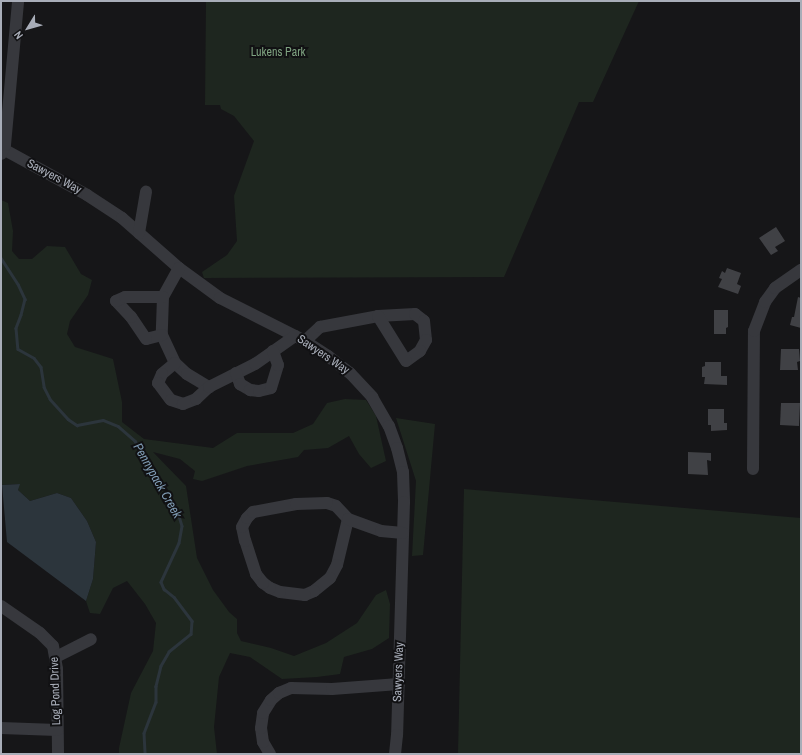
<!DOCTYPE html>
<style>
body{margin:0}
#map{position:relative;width:802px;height:755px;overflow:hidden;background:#161618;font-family:"Archivo Narrow",sans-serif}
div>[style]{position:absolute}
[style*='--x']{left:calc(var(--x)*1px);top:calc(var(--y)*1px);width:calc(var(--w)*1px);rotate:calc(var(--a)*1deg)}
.green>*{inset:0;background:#1e261f}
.water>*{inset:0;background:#2c353c}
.stream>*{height:2.5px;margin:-1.25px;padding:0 1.25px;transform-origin:1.25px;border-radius:1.25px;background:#2c353c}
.building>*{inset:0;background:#404145}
.minor>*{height:12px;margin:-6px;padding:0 6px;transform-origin:6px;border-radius:6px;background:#37383d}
span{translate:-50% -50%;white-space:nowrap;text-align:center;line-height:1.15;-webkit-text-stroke:4px #111113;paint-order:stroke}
.park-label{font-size:12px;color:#7fa381}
.street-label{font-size:12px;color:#a8adb8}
.water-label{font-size:13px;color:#7f9bb3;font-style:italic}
.frame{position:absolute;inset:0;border:2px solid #a8adb8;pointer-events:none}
.north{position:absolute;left:8px;top:8px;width:40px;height:40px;-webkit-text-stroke:3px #111113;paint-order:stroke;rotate:233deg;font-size:11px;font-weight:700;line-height:16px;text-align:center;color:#a8adb8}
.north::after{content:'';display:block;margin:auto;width:14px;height:18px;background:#a8adb8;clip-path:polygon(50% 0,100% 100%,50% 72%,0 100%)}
</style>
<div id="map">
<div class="green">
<div style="clip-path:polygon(206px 1px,639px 1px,593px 102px,579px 102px,504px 277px,204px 278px,202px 272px,227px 255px,237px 241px,234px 196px,254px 141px,234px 116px,221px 109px,220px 105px,205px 105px)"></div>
<div style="clip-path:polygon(1px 200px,8px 203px,13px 231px,12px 251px,19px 259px,32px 259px,47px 246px,65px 247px,81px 274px,92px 280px,88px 295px,70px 321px,67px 334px,75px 347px,113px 359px,122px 402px,122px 422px,144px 439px,213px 448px,237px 433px,293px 433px,313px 424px,327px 403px,345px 399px,366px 400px,376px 416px,386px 461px,371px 468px,359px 454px,349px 436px,328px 448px,304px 450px,298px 457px,247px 466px,202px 481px,193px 479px,195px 471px,180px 459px,153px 452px,186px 486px,197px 558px,213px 590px,229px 612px,237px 619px,237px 633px,241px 641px,271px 648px,294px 656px,326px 643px,357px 623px,376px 595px,386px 590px,390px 604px,389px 638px,372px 649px,344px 657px,340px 674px,317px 677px,282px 679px,250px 657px,230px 653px,219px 677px,214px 727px,217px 754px,119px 754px,119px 748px,131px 693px,153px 651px,156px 623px,145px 604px,127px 581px,113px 588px,100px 614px,90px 613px,86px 601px,93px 579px,96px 542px,87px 521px,71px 498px,57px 493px,30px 501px,18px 490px,19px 484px,1px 485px)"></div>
<div style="clip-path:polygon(396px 418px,435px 424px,423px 555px,412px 556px,416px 481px)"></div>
<div style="clip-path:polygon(464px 489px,801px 518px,801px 754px,458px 754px)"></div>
</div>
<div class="water">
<div style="clip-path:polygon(20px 484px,18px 490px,30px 501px,57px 493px,71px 498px,87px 521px,96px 542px,93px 579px,86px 601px,7px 542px,2px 485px)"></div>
</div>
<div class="stream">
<div style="--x:1;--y:258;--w:31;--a:57"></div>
<div style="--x:18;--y:284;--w:17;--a:65"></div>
<div style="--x:25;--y:299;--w:16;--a:104"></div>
<div style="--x:21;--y:315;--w:14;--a:111"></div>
<div style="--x:16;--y:328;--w:21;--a:85"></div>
<div style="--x:18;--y:349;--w:18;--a:29"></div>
<div style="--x:34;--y:358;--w:11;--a:52"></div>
<div style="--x:41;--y:367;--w:20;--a:81"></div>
<div style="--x:44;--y:387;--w:13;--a:63"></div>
<div style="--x:50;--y:399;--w:27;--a:48"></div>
<div style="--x:68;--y:419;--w:11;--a:34"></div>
<div style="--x:77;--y:425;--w:26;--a:-11"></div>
<div style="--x:103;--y:420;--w:16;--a:22"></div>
<div style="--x:118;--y:426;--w:23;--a:41"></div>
<div style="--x:135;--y:441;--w:73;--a:57.8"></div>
<div style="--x:174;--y:503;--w:14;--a:69"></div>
<div style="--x:179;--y:516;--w:10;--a:73"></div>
<div style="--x:182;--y:526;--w:17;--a:100"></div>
<div style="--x:179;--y:543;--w:43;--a:114.8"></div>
<div style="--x:161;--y:582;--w:8;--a:67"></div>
<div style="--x:164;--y:589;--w:13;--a:39"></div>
<div style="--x:174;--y:597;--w:30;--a:53"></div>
<div style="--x:192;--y:621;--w:13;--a:94"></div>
<div style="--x:191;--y:634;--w:28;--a:141"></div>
<div style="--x:169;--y:652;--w:16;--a:120"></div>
<div style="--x:161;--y:666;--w:21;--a:104"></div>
<div style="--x:156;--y:686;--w:16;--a:90"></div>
<div style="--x:156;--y:702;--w:33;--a:111"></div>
<div style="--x:144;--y:733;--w:21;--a:87"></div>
</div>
<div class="building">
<div style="clip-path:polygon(776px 227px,785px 241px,775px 247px,778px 251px,771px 255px,759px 238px)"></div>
<div style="clip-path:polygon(727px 268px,741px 273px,737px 284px,741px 286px,738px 294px,718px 287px,722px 279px,719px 278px,722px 271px,725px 273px)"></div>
<div style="clip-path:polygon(798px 297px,801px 298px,801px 328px,790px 325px,792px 317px,794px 317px)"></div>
<div style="clip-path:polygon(714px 310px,728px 310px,728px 327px,726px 328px,726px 334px,714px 334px)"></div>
<div style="clip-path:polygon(781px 349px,799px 349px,800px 361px,797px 362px,798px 370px,780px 370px)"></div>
<div style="clip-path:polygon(705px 362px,721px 362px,721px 376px,727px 376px,727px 385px,704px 384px,705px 377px,702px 377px,702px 367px,705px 366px)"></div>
<div style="clip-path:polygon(781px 403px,800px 403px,799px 426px,780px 425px)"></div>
<div style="clip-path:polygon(708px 409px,724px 409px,724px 423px,727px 423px,727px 430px,711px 431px,711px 425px,708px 425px)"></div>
<div style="clip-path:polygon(688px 452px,711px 453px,711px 461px,707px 460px,708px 475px,688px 474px)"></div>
</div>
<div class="minor">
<div style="--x:3;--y:149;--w:96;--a:28.7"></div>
<div style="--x:87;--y:195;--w:42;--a:33.3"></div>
<div style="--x:122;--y:218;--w:76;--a:41.3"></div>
<div style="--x:179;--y:268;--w:51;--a:36.2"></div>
<div style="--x:220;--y:298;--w:95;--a:26.8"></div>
<div style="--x:305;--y:341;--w:27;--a:33"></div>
<div style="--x:328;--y:356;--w:28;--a:38"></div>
<div style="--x:350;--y:373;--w:33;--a:47"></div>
<div style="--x:372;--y:397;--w:34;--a:60"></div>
<div style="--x:389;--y:426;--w:23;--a:70"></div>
<div style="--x:397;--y:448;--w:25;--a:76"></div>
<div style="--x:403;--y:472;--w:30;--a:88"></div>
<div style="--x:404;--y:502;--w:233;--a:91.7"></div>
<div style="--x:397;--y:735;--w:19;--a:96"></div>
<div style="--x:1;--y:154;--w:10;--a:-66"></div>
<div style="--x:5;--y:145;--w:145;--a:-84.8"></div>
<div style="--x:139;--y:233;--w:42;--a:-80.3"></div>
<div style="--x:179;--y:268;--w:33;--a:119"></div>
<div style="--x:163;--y:297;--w:38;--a:92"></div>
<div style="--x:162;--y:335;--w:31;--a:65"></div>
<div style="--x:175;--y:363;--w:16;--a:43"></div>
<div style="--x:187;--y:374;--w:26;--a:31"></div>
<div style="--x:162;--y:335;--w:16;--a:166"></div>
<div style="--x:146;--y:339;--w:27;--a:-124"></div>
<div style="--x:131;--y:317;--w:22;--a:-133"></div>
<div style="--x:116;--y:301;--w:10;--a:-24"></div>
<div style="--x:125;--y:297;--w:38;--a:0"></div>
<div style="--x:305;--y:341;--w:21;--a:-43"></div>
<div style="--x:320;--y:327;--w:59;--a:-10.7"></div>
<div style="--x:378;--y:316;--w:37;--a:-3"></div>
<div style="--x:415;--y:314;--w:11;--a:38"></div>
<div style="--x:424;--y:321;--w:19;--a:84"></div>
<div style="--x:426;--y:340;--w:13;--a:119"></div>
<div style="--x:420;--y:351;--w:17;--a:144"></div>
<div style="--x:406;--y:361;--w:53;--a:-121.9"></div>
<div style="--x:175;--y:363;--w:17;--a:140"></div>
<div style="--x:162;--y:374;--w:10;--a:114"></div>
<div style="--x:158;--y:383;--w:21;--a:53"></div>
<div style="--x:171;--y:400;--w:13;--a:18"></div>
<div style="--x:183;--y:404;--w:14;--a:-21"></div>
<div style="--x:196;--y:399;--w:18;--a:-43"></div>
<div style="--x:209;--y:387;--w:51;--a:-26.6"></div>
<div style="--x:255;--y:364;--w:49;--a:-35"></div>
<div style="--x:236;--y:373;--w:12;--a:70"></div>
<div style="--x:240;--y:384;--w:12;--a:31"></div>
<div style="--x:250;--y:390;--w:9;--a:6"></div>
<div style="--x:259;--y:391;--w:12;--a:-14"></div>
<div style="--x:271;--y:388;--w:24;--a:-73"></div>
<div style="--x:278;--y:365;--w:15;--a:-110"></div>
<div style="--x:753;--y:469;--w:138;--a:-89.6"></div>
<div style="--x:754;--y:331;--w:31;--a:-69"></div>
<div style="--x:765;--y:302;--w:17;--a:-54"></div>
<div style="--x:775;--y:288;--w:32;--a:-35"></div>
<div style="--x:327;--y:503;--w:9;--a:18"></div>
<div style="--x:336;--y:506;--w:18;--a:47"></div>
<div style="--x:348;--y:519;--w:47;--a:103.4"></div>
<div style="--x:337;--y:565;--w:15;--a:118"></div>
<div style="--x:330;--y:578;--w:21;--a:141"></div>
<div style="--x:314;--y:591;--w:10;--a:156"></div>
<div style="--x:305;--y:595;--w:25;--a:-173"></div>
<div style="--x:280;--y:592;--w:11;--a:-158"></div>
<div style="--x:270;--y:588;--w:9;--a:-144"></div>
<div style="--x:263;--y:583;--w:11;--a:-128"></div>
<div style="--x:256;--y:574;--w:35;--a:-108"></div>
<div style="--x:245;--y:541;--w:14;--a:-102"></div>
<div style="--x:242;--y:527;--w:10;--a:-61"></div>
<div style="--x:247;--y:518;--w:8;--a:-45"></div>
<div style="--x:253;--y:512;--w:44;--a:-10.5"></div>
<div style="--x:296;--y:504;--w:31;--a:-2"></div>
<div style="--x:348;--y:519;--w:35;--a:20"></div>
<div style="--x:381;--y:531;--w:22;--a:5"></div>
<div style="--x:1;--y:606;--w:47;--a:34.7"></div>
<div style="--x:40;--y:633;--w:18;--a:45"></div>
<div style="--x:53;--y:646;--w:23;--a:80"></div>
<div style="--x:57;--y:669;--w:85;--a:89.3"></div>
<div style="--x:56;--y:657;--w:39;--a:-27"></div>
<div style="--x:1;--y:728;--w:56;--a:2"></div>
<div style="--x:270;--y:754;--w:14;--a:-120"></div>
<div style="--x:263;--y:742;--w:14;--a:-98"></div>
<div style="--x:261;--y:728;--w:15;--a:-82"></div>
<div style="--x:263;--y:713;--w:15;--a:-58"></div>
<div style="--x:271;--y:700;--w:11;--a:-41"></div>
<div style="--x:279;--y:693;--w:13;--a:-23"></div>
<div style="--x:291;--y:688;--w:41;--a:1.4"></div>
<div style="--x:332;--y:689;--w:67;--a:-4.3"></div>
</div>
<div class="park-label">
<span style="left:278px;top:53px">Lukens Park</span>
</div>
<div class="street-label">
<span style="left:54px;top:177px;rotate:28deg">Sawyers Way</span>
<span style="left:323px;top:355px;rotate:34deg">Sawyers Way</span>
<span style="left:399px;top:672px;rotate:-88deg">Sawyers Way</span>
<span style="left:56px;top:691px;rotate:-92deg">Log Pond Drive</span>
</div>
<div class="water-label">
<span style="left:157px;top:481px;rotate:60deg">Pennypack Creek</span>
</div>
<div class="frame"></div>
<div class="north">N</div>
</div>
